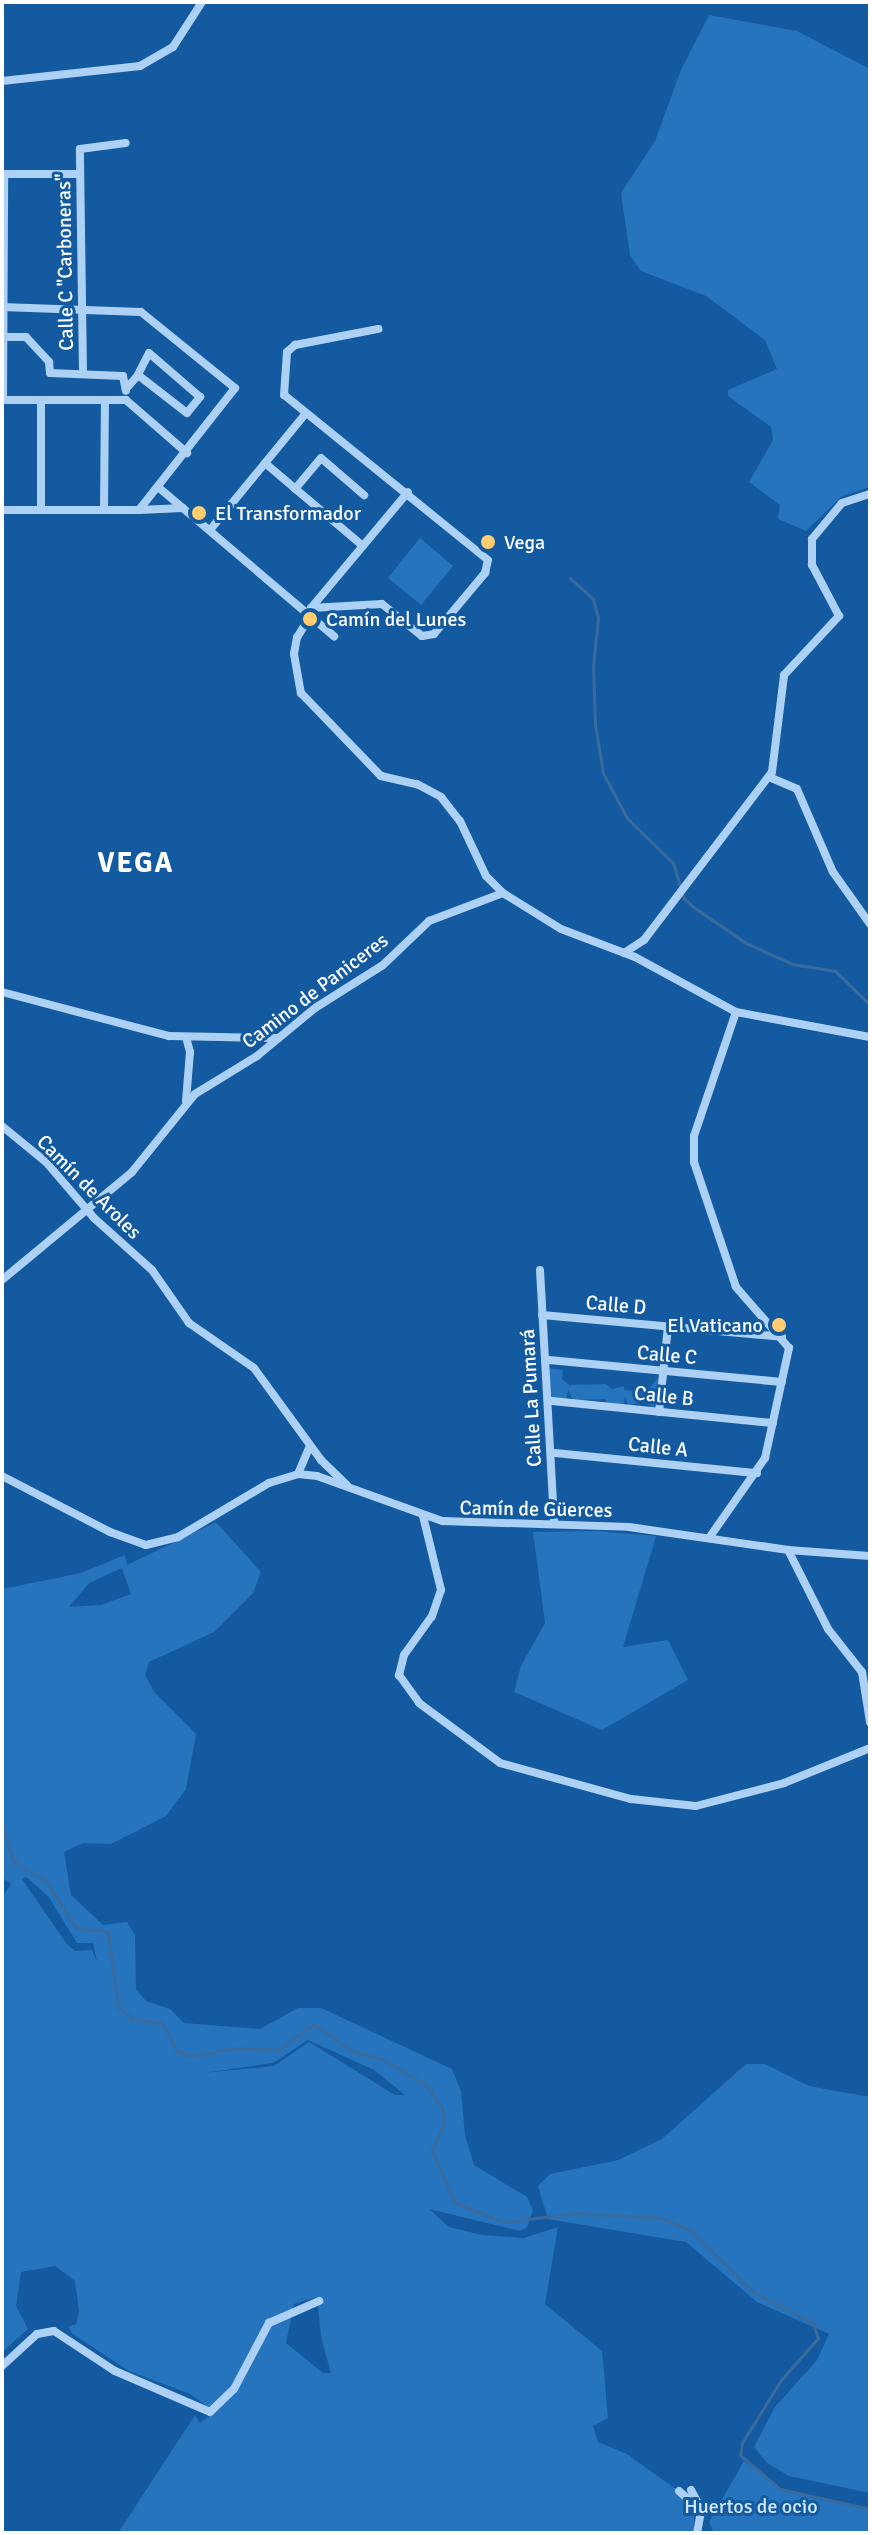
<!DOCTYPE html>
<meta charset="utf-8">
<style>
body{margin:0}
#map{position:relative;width:872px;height:2535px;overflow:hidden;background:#135aa0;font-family:Signika,sans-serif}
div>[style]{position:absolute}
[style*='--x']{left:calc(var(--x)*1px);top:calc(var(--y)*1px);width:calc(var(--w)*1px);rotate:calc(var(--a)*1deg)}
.green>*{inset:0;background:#2674be}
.stream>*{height:3px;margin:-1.5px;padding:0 1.5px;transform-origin:1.5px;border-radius:1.5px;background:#396b9d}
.street>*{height:8px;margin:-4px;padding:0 4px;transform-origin:4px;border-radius:4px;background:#acd1f4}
.dots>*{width:22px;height:22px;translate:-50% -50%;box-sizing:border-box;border:4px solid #135aa0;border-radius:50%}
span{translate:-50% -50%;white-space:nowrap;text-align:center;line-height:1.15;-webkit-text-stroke:6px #135aa0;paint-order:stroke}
.street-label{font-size:20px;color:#fff}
.poi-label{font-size:20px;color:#fff}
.left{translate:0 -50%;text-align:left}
.right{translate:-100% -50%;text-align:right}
.park-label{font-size:20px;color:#d5eafd}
.district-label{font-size:28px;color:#fff;font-weight:700;letter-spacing:2px}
.frame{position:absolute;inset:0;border:4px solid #fff;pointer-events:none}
</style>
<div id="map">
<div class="green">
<div style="clip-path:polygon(709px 15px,797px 31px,870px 69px,870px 487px,842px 496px,806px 531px,778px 519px,780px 505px,749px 482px,773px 440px,771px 427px,728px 396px,728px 390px,777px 369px,765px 340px,706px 296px,641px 271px,630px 255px,621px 193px,655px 141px,681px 70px)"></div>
<div style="clip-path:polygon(420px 538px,453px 566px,421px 605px,388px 578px)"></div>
<div style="clip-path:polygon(547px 1368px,563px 1370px,562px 1379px,569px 1385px,606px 1384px,612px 1389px,624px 1386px,624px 1390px,646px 1392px,658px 1378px,654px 1407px,644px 1402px,628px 1405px,625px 1396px,624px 1405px,606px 1403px,606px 1399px,573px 1400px,568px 1390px,566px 1399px,549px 1397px)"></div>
<div style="clip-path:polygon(evenodd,216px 1522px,261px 1572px,253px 1593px,214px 1632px,149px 1662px,145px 1675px,155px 1693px,196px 1734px,186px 1789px,166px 1816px,111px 1844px,83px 1843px,64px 1852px,71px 1895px,103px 1925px,127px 1922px,135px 1935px,136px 1989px,146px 2001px,170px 2009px,184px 2023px,260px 2029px,298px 2008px,321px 2008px,452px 2069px,461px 2091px,465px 2135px,474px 2165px,527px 2197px,533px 2210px,527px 2227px,520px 2231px,429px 2209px,449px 2227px,482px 2235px,524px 2238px,558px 2227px,545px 2304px,602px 2351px,608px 2418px,593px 2426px,598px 2442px,627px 2454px,681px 2493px,694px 2508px,694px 2533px,118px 2533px,195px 2415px,200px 2423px,215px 2412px,190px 2394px,129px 2371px,73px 2334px,68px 2327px,76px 2324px,79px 2311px,75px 2281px,55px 2266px,21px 2272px,16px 2306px,28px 2329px,2px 2352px,2px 1897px,11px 1884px,2px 1877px,2px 1589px,81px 1573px,125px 1555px,127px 1565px,216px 1522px,122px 1568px,131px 1594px,101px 1605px,69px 1607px,89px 1583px,122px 1568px,216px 1522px,26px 1877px,48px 1896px,77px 1943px,93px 1943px,97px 1962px,92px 1950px,75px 1951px,66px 1943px,22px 1879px,26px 1877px,216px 1522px,308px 2040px,374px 2070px,405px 2095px,395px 2095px,309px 2042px,274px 2066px,203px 2073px,273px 2063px,308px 2040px,216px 1522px,317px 2297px,321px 2337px,331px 2373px,323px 2373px,286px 2343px,294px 2304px,317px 2297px)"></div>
<div style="clip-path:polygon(595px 1531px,656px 1536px,623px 1647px,668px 1640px,688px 1680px,602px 1730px,514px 1692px,521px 1666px,545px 1623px,533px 1532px)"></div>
<div style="clip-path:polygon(746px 2064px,765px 2064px,809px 2086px,870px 2097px,870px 2493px,789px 2476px,767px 2463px,754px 2447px,775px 2407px,817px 2360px,829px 2334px,757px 2302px,686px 2242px,548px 2219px,538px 2186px,550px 2174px,618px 2160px,662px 2139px)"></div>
<div style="clip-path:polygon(744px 2461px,780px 2489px,870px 2510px,870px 2533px,714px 2533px,709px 2522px)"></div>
</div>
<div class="stream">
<div style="--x:570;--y:578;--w:31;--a:42"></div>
<div style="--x:593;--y:599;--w:20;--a:75"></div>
<div style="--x:598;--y:618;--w:48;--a:95.9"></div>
<div style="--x:593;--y:666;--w:58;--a:88"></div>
<div style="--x:595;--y:724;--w:50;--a:80.7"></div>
<div style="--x:603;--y:773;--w:51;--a:61.9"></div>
<div style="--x:627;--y:818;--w:64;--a:44.4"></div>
<div style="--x:673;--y:863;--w:37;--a:73"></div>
<div style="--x:684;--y:898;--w:11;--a:45"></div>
<div style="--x:692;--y:906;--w:65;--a:34.4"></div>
<div style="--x:746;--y:943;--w:51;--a:24.5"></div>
<div style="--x:792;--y:964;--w:44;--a:9.2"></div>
<div style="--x:835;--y:971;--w:49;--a:44.2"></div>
<div style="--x:2;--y:1826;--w:38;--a:72"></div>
<div style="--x:14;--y:1862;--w:39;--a:31"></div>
<div style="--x:47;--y:1882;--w:54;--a:57.8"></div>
<div style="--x:76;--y:1928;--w:32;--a:7"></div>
<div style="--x:108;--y:1932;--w:76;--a:82.4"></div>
<div style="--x:118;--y:2007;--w:19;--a:39"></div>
<div style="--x:133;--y:2019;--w:29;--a:8"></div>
<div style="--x:162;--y:2023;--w:32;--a:62"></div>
<div style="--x:177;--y:2051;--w:13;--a:23"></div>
<div style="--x:189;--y:2056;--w:48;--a:-9.7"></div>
<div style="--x:236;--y:2048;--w:42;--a:2.7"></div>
<div style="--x:278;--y:2050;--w:44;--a:-35.8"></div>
<div style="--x:314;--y:2024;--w:49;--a:35"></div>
<div style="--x:354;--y:2052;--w:29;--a:14"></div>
<div style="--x:382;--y:2059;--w:51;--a:30.6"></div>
<div style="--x:426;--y:2085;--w:28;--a:55"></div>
<div style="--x:442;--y:2108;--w:16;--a:83"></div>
<div style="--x:444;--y:2124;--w:29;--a:115"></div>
<div style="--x:432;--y:2150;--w:56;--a:67.1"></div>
<div style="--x:454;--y:2202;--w:53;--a:22.2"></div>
<div style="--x:503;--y:2222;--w:74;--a:-7"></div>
<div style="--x:576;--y:2213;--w:84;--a:3.4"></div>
<div style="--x:660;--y:2218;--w:32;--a:22"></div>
<div style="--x:690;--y:2230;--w:88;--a:44.5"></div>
<div style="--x:753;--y:2292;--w:68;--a:27.3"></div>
<div style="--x:813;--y:2323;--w:16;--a:72"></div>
<div style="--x:818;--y:2338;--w:56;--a:131.4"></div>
<div style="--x:781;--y:2380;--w:74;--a:121.8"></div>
<div style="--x:742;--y:2443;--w:12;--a:99"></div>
<div style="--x:740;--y:2455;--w:52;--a:40.4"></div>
<div style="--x:780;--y:2489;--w:92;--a:12.5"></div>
</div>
<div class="street">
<div style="--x:2;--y:81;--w:139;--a:-6.2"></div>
<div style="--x:140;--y:66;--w:38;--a:-30"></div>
<div style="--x:173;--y:47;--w:54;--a:-57.2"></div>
<div style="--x:2;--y:174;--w:78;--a:0"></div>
<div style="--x:2;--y:307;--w:139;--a:2.1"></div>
<div style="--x:141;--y:312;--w:121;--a:39"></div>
<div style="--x:235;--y:388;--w:155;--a:128.2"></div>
<div style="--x:139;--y:510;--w:137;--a:180"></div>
<div style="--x:3;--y:337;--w:23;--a:0"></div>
<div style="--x:26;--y:337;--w:34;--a:47"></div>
<div style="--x:49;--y:362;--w:11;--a:85"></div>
<div style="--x:50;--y:373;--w:73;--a:2.4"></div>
<div style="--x:123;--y:376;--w:15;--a:79"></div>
<div style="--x:83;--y:374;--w:225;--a:-90.8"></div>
<div style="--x:80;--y:149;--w:46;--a:-7.4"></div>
<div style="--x:126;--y:389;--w:18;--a:-49"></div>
<div style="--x:138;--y:375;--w:62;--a:37.8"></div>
<div style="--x:187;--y:413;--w:21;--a:-51"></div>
<div style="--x:200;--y:397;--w:67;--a:-139.2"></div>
<div style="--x:149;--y:353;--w:25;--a:117"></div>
<div style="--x:2;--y:400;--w:124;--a:0"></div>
<div style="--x:126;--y:400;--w:81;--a:41"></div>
<div style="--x:3;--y:400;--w:226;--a:-89.7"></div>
<div style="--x:41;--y:401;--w:109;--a:90"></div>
<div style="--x:265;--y:463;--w:128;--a:40.3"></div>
<div style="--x:158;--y:487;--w:231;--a:40.3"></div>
<div style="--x:295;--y:489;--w:40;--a:-50"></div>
<div style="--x:321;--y:458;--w:57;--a:40.7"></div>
<div style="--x:104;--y:510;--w:110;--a:-89.5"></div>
<div style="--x:139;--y:510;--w:44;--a:-2.6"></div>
<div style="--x:210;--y:530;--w:151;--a:-50.6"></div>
<div style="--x:311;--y:608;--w:71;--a:-3.2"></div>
<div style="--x:382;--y:604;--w:51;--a:38.7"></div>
<div style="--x:422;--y:636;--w:12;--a:-9"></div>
<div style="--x:434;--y:634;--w:80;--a:-50.1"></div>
<div style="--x:485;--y:573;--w:13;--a:-77"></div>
<div style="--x:488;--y:560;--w:262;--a:-141"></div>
<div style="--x:284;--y:395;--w:43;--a:-86"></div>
<div style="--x:287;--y:352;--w:11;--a:-41"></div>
<div style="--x:295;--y:345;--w:85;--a:-10.9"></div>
<div style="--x:311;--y:608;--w:151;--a:-50.1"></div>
<div style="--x:311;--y:615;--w:26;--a:122"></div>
<div style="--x:297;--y:637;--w:17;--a:100"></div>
<div style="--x:294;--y:654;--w:40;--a:80"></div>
<div style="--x:301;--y:693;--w:115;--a:46.1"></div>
<div style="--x:381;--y:776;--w:37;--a:13"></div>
<div style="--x:417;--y:784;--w:27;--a:28"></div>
<div style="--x:441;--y:797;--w:31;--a:52"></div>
<div style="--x:460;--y:821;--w:61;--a:64.7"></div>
<div style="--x:486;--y:876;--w:24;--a:45"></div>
<div style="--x:503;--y:893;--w:68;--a:31.8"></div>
<div style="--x:561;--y:929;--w:79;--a:20.7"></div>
<div style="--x:635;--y:957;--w:115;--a:28.6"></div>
<div style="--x:736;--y:1012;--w:136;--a:10.6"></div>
<div style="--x:769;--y:777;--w:30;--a:23"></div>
<div style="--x:797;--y:789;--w:90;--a:66.6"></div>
<div style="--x:833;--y:872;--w:64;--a:54.6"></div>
<div style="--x:624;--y:953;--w:24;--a:-33"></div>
<div style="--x:644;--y:940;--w:211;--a:-52.7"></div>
<div style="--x:772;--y:772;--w:98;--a:-82.9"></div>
<div style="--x:784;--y:675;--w:81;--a:-47"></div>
<div style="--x:839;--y:616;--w:58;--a:-117.9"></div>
<div style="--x:812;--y:565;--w:26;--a:-90"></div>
<div style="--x:812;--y:539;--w:47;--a:-50.2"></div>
<div style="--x:842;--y:503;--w:29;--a:-18"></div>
<div style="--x:2;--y:992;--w:173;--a:14.8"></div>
<div style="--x:169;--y:1036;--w:109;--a:1.1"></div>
<div style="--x:186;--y:1037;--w:16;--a:75"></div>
<div style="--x:190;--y:1052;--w:49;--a:94.7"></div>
<div style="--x:2;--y:1126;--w:57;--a:39.3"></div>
<div style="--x:46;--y:1162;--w:74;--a:49.4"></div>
<div style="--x:94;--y:1218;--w:78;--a:41.9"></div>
<div style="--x:152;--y:1270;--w:65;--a:55.1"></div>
<div style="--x:189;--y:1323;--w:79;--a:34.7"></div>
<div style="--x:254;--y:1368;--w:114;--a:53.9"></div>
<div style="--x:321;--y:1460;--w:36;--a:44"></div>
<div style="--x:540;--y:1270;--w:253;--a:86.8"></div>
<div style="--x:2;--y:1280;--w:169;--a:-39.7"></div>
<div style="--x:132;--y:1172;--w:100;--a:-51.1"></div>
<div style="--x:195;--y:1094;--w:73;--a:-31.5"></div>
<div style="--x:257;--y:1056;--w:75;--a:-39.6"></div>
<div style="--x:315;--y:1008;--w:80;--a:-32.3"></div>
<div style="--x:383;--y:965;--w:64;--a:-43.7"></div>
<div style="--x:429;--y:921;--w:79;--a:-20.7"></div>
<div style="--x:542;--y:1315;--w:241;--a:5.2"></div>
<div style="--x:549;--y:1360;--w:234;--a:5.4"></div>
<div style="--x:552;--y:1401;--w:222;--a:5.7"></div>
<div style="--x:659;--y:1412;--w:86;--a:-84"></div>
<div style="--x:555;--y:1453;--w:203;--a:5.7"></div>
<div style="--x:298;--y:1474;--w:30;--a:-67"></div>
<div style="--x:2;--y:1476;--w:122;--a:27.4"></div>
<div style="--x:110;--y:1532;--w:38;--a:20"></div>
<div style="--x:146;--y:1545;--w:33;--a:-14"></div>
<div style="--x:178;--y:1537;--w:106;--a:-30.7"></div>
<div style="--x:269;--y:1483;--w:30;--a:-17"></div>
<div style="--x:298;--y:1474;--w:19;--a:6"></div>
<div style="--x:317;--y:1476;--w:133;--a:19.8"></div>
<div style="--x:442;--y:1521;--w:187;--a:1.8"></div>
<div style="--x:629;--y:1527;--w:161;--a:8.2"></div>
<div style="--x:788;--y:1550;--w:82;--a:4.2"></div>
<div style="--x:423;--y:1516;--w:76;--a:76.3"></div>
<div style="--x:441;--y:1590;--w:28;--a:109"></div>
<div style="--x:432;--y:1616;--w:48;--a:125.7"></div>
<div style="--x:404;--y:1655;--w:21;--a:104"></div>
<div style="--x:399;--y:1675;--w:34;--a:54"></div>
<div style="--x:419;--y:1703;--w:101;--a:36.5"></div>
<div style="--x:500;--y:1763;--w:136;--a:15.4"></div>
<div style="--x:631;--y:1799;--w:65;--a:6.1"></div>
<div style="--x:696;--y:1806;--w:91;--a:-14.6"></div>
<div style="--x:784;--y:1783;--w:93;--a:-22.1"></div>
<div style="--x:709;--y:1538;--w:98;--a:-55"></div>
<div style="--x:765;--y:1458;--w:113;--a:-77.7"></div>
<div style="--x:789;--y:1348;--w:81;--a:-131"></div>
<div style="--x:736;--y:1287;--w:132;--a:-108.6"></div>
<div style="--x:694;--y:1162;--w:26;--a:-90"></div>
<div style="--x:694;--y:1136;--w:131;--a:-71.3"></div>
<div style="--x:788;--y:1550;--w:89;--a:63.1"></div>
<div style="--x:828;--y:1629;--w:55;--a:51.7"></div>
<div style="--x:862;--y:1672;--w:51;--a:80.9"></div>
<div style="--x:2;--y:2366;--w:47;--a:-42.4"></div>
<div style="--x:37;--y:2334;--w:17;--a:-10"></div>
<div style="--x:54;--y:2331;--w:73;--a:33.3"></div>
<div style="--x:115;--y:2371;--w:103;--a:23.3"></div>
<div style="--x:210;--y:2412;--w:33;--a:-44"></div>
<div style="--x:234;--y:2389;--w:75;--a:-62.1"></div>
<div style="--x:269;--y:2323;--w:55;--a:-23.7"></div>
<div style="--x:691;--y:2490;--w:21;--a:62"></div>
<div style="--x:679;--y:2491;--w:30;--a:42"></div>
<div style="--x:701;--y:2511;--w:22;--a:100"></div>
</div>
<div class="dots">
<div style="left:199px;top:513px;background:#ffcd6f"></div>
<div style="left:488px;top:542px;background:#ffcd6f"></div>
<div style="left:310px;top:619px;background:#ffcd6f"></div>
<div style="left:779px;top:1325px;background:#ffcd6f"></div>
</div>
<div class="street-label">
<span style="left:65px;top:262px;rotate:-91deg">Calle C "Carboneras"</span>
<span style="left:315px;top:991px;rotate:-37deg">Camino de Paniceres</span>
<span style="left:89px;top:1187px;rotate:45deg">Camín de Aroles</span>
<span style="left:616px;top:1305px;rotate:5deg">Calle D</span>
<span style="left:667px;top:1355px;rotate:5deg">Calle C</span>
<span style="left:664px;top:1396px;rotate:6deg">Calle B</span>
<span style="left:531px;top:1398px;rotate:-93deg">Calle La Pumará</span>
<span style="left:658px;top:1447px;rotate:6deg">Calle A</span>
<span style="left:536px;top:1509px;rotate:1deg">Camín de Güerces</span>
</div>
<div class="poi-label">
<span class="left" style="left:215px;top:513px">El Transformador</span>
<span class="left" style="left:504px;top:542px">Vega</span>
<span class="left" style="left:326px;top:619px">Camín del Lunes</span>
<span class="right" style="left:763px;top:1325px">El Vaticano</span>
</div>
<div class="park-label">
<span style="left:751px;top:2506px">Huertos de ocio</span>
</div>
<div class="district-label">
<span style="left:136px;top:863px">VEGA</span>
</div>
<div class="frame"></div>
</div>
